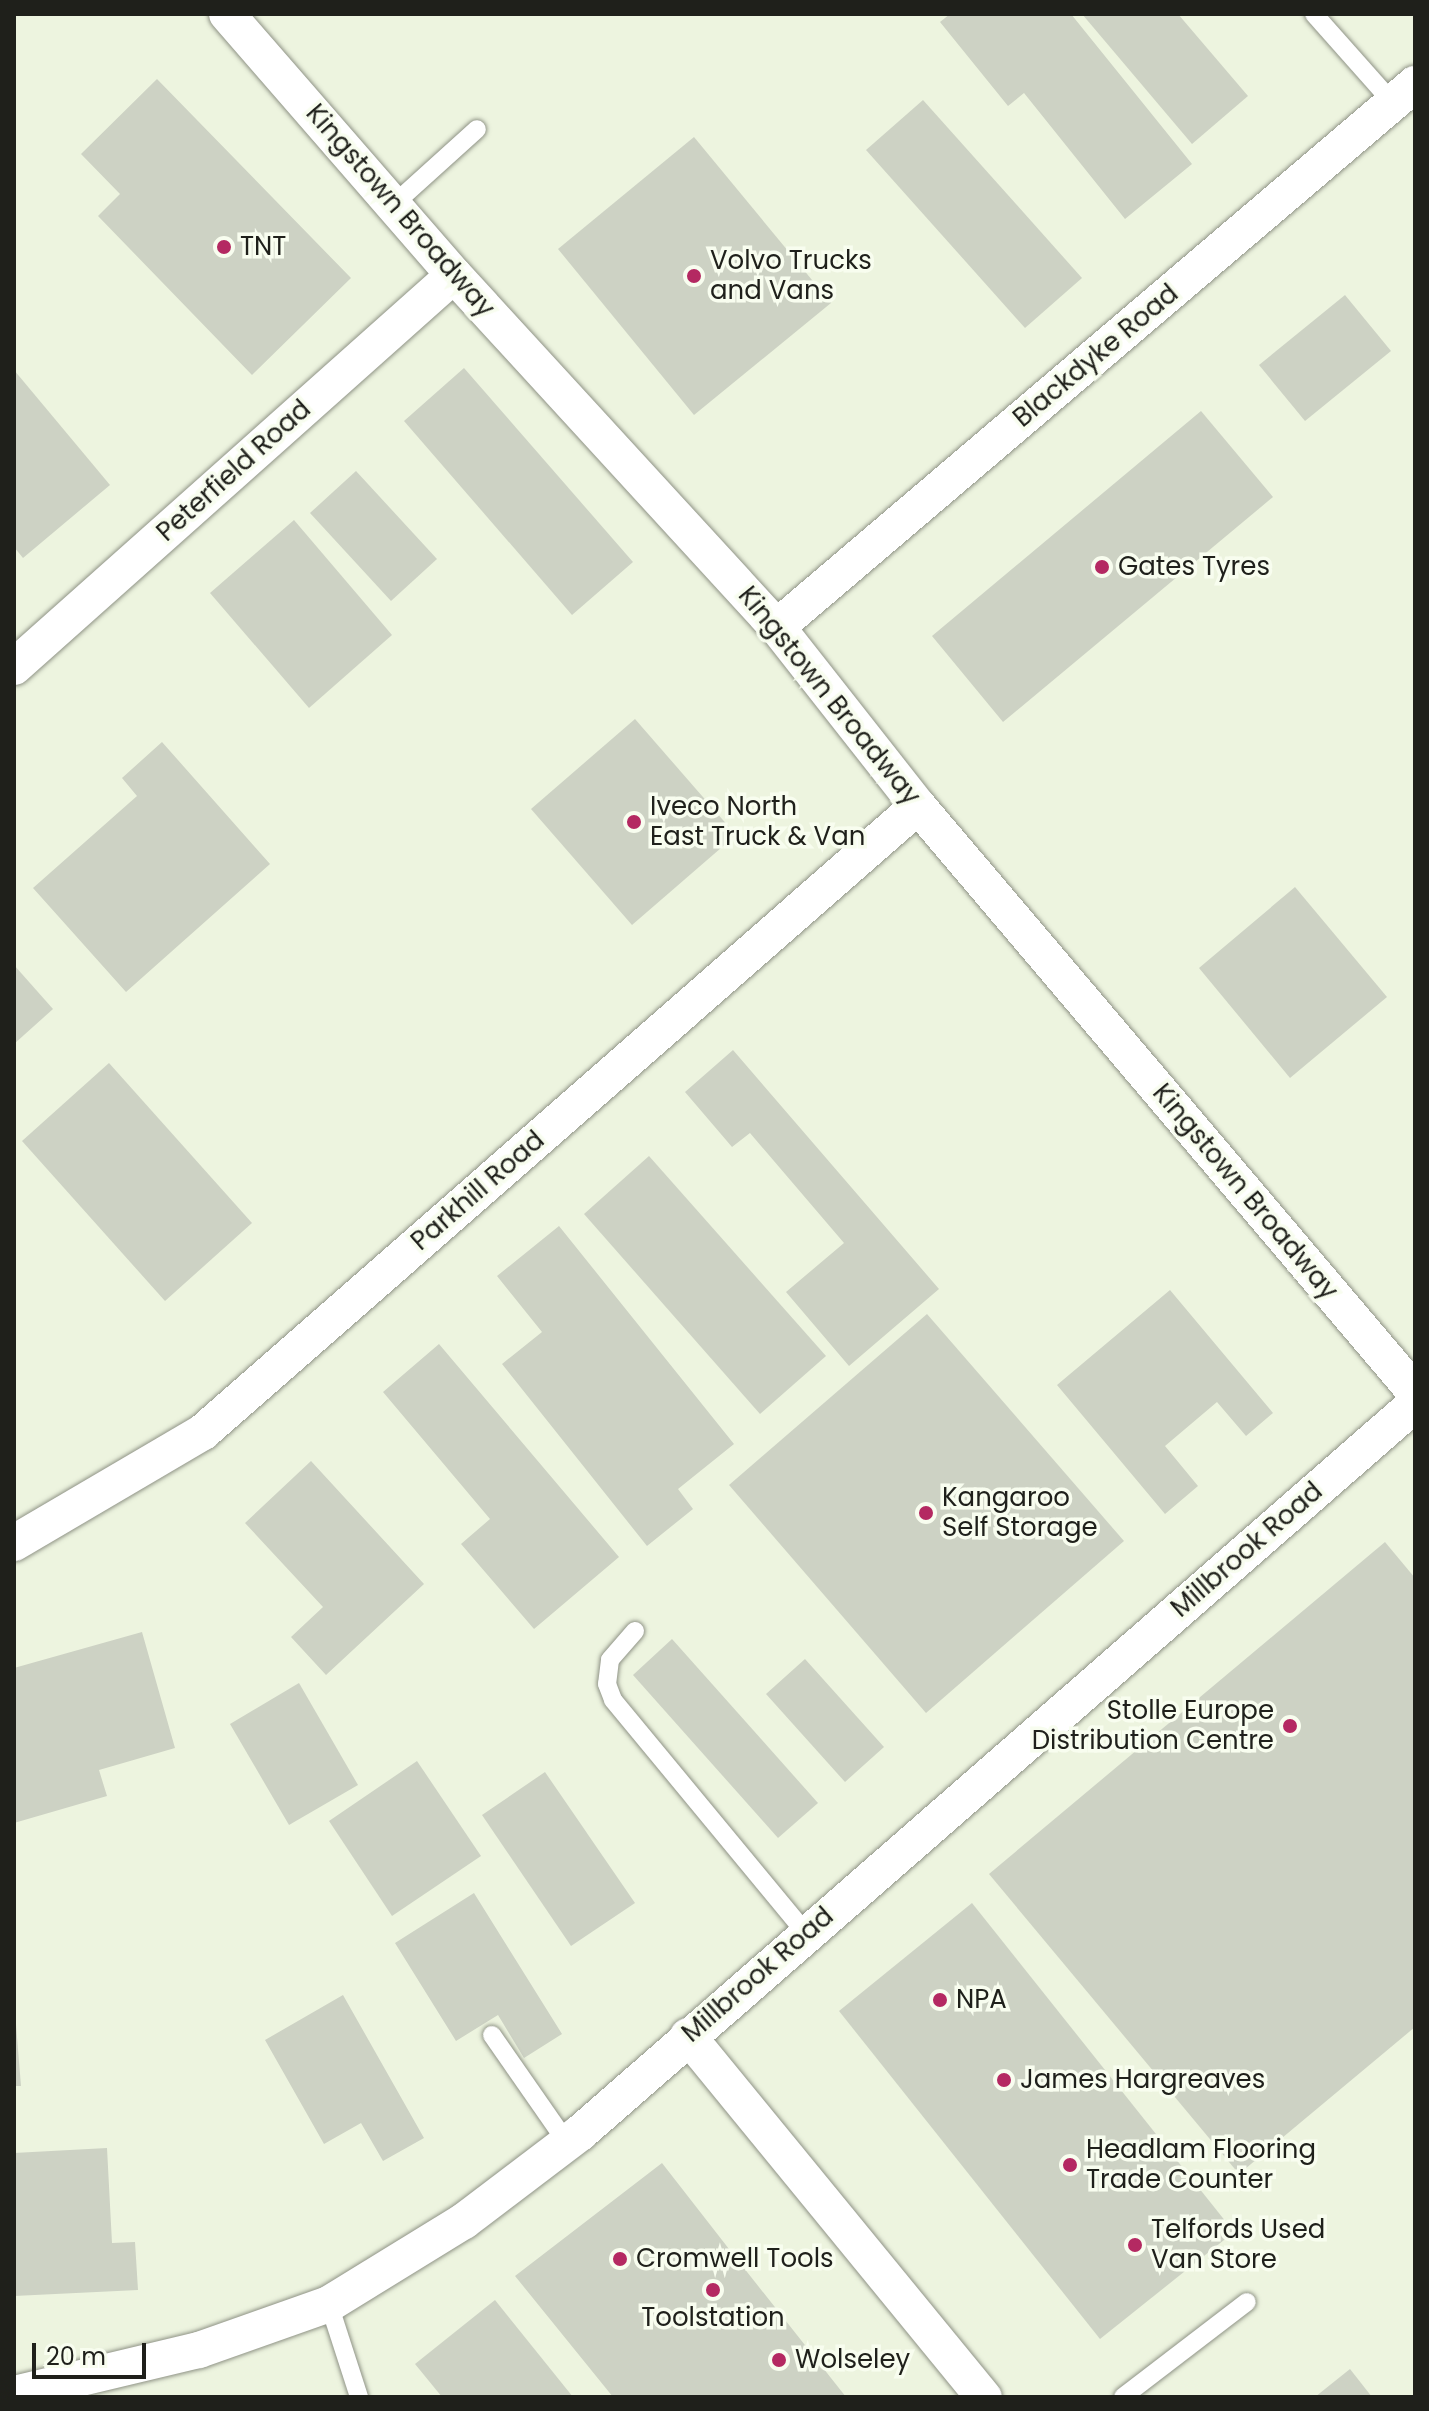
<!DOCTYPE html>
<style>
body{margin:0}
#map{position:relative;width:1429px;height:2411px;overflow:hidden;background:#f8fdef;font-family:Poppins,sans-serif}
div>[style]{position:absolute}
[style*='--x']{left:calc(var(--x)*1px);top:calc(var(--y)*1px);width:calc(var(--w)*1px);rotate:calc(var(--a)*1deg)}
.built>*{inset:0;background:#edf4df}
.building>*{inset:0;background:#cdd2c4}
.roads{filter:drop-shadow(0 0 2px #8f9386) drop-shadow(0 0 2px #8f9386)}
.service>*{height:18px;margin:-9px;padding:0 9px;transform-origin:9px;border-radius:9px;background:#fff}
.minor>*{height:36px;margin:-18px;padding:0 18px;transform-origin:18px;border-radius:18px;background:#fff}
.dots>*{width:22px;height:22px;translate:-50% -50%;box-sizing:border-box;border:4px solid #f8fdef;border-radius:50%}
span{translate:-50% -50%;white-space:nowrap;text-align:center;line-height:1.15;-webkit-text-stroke:7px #f8fdef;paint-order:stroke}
.street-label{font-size:26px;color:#1f201b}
.poi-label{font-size:26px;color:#1f201b}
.left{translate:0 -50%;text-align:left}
.right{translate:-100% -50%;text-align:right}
.frame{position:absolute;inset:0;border:16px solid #1f201b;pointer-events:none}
.scale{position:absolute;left:32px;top:2343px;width:114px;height:36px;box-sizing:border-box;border:4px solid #1f201b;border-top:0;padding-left:10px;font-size:24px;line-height:28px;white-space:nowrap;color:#1f201b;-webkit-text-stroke:6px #f8fdef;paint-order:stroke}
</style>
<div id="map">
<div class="built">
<div style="clip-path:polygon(14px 14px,1415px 14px,1415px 2397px,14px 2397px)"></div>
</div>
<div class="building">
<div style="clip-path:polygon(950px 14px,1071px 14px,1192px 164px,1125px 219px,1024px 93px,1008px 106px,940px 22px)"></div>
<div style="clip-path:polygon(1082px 14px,1178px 14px,1248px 96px,1192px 144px)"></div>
<div style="clip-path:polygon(157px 79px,351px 278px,252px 375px,98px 216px,120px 194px,81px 154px)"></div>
<div style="clip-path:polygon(923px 100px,1082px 278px,1025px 328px,866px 150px)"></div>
<div style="clip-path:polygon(694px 137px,831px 303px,694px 415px,558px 249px)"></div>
<div style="clip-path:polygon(1345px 295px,1391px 351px,1305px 421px,1259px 365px)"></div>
<div style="clip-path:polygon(464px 368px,633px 562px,572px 615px,404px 421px)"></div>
<div style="clip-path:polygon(14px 370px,110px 485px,23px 558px,14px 547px)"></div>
<div style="clip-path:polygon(1201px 411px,1273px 497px,1003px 722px,932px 636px)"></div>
<div style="clip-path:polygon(356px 471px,437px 559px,391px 601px,310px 513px)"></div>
<div style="clip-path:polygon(294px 520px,392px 635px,309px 708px,210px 593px)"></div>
<div style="clip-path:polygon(635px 719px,736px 835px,632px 925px,531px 809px)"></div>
<div style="clip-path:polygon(162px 742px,270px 864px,126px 992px,33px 888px,137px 796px,122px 778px)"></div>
<div style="clip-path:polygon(1295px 887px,1387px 997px,1290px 1078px,1199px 968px)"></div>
<div style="clip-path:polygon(14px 965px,53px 1009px,14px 1044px)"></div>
<div style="clip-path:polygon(733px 1050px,939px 1289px,849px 1366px,786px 1292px,844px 1243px,750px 1133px,732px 1147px,685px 1092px)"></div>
<div style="clip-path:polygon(109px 1063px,252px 1223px,165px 1301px,22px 1141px)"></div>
<div style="clip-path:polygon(649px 1156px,826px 1356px,760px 1414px,584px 1214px)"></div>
<div style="clip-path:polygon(559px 1226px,734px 1444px,678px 1489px,693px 1509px,647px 1546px,502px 1364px,542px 1332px,497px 1276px)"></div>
<div style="clip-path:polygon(1170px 1290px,1273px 1413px,1246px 1436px,1217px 1402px,1165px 1446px,1198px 1486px,1165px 1514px,1057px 1385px)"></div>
<div style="clip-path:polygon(927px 1314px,1124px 1541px,926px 1713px,729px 1485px)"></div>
<div style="clip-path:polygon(439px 1344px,619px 1557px,534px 1629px,461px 1544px,490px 1519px,383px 1392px)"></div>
<div style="clip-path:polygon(311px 1461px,424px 1584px,326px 1675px,291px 1637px,323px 1607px,245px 1523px)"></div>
<div style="clip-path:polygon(1385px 1542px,1415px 1578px,1415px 2027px,1239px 2174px,989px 1874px)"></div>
<div style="clip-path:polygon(142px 1632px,175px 1748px,99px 1770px,107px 1796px,14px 1823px,14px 1668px)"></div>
<div style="clip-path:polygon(672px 1639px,818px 1803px,778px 1838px,633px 1675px)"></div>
<div style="clip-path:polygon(805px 1659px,884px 1747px,845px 1782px,766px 1694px)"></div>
<div style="clip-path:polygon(299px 1683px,358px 1785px,289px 1825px,230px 1724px)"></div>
<div style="clip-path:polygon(417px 1761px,481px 1856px,392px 1916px,329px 1821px)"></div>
<div style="clip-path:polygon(545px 1772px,635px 1903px,571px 1946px,482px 1815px)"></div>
<div style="clip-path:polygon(474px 1893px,562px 2034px,524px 2058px,498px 2015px,456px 2041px,395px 1943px)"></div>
<div style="clip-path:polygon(972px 1903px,1234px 2232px,1100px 2339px,839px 2011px)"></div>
<div style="clip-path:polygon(343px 1995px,424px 2138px,383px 2161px,361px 2123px,324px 2144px,265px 2040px)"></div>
<div style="clip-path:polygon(14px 2000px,21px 2086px,14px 2086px)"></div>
<div style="clip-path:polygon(107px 2148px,112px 2243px,135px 2242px,138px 2290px,14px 2296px,14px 2153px)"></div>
<div style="clip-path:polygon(662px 2163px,736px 2258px,846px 2397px,613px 2397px,515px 2276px)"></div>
<div style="clip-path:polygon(495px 2300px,573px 2397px,442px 2397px,415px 2364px)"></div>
<div style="clip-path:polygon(1350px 2369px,1372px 2397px,1315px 2397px)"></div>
</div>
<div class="roads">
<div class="service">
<div style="--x:1314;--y:14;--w:119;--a:48.4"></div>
<div style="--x:393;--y:205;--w:113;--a:-42.1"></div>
<div style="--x:635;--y:1631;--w:38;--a:131"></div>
<div style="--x:610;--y:1660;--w:24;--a:97"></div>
<div style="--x:607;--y:1684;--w:17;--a:69"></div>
<div style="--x:613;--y:1700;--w:303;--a:50.4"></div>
<div style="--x:492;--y:2035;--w:131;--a:55.2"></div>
<div style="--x:329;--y:2304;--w:98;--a:72.1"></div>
<div style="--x:1123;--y:2397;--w:156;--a:-37.5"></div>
</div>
<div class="minor">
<div style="--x:227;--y:14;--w:346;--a:49"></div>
<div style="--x:454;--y:275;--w:478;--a:47.5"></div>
<div style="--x:777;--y:627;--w:228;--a:51.8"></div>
<div style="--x:918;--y:806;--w:768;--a:49.7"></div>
<div style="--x:777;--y:627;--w:838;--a:-40.4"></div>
<div style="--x:14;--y:667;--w:589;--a:-41.7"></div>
<div style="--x:14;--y:1543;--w:219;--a:-30.4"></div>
<div style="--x:203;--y:1432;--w:950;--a:-41.2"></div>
<div style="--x:688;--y:2036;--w:467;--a:50.7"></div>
<div style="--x:14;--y:2394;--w:190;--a:-13.4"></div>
<div style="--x:199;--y:2350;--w:138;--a:-19.5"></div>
<div style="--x:329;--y:2304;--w:158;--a:-31.6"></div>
<div style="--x:464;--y:2221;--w:146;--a:-37.2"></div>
<div style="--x:580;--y:2133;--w:1108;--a:-41.12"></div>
</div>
</div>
<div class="dots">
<div style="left:224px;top:247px;background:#b42962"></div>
<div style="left:694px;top:276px;background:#b42962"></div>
<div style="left:1102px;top:567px;background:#b42962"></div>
<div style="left:634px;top:822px;background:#b42962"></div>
<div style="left:926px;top:1513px;background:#b42962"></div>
<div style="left:1290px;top:1726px;background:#b42962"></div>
<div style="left:940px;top:2000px;background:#b42962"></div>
<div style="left:1004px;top:2080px;background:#b42962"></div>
<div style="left:1070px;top:2165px;background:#b42962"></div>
<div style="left:1135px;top:2245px;background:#b42962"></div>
<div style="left:620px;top:2259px;background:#b42962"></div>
<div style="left:713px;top:2290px;background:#b42962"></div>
<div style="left:779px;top:2360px;background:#b42962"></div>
</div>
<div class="street-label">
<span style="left:400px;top:211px;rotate:49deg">Kingstown Broadway</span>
<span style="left:1096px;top:356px;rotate:-40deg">Blackdyke Road</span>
<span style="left:234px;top:471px;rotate:-42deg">Peterfield Road</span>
<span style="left:829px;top:696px;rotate:51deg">Kingstown Broadway</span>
<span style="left:478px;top:1191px;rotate:-41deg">Parkhill Road</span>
<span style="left:1245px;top:1192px;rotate:50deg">Kingstown Broadway</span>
<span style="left:1247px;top:1550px;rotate:-41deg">Millbrook Road</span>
<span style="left:758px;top:1975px;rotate:-41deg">Millbrook Road</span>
</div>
<div class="poi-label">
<span class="left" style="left:240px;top:247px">TNT</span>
<span class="left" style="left:710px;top:276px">Volvo Trucks<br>and Vans</span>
<span class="left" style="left:1118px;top:567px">Gates Tyres</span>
<span class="left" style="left:650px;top:822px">Iveco North<br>East Truck &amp; Van</span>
<span class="left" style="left:942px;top:1513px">Kangaroo<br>Self Storage</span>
<span class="right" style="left:1274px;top:1726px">Stolle Europe<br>Distribution Centre</span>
<span class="left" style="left:956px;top:2000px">NPA</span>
<span class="left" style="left:1020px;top:2080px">James Hargreaves</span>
<span class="left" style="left:1086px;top:2165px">Headlam Flooring<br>Trade Counter</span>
<span class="left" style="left:1151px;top:2245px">Telfords Used<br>Van Store</span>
<span class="left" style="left:636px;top:2259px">Cromwell Tools</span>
<span style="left:713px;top:2318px">Toolstation</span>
<span class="left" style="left:795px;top:2360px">Wolseley</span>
</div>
<div class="frame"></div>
<div class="scale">20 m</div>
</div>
